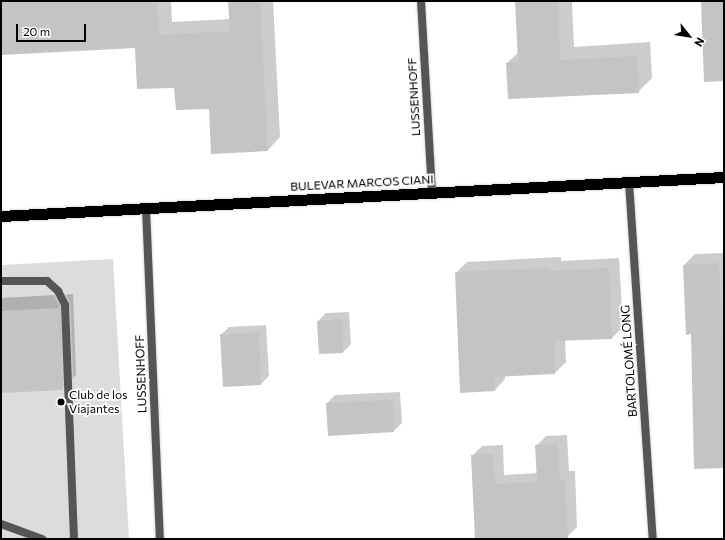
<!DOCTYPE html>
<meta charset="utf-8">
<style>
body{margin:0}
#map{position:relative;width:725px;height:540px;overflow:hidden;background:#fff;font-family:Commissioner,sans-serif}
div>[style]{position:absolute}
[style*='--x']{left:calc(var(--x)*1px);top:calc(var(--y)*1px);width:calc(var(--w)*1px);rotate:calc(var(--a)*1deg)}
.green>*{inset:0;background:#dcdcdc}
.shadow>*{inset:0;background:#0003}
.building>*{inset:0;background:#c4c4c4}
.roads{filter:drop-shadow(0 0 1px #dbdbdb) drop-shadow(0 0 1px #dbdbdb)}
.service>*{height:8px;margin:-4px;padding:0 4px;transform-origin:4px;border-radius:4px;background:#555}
.minor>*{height:8px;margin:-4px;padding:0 4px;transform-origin:4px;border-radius:4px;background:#555}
.trunk>*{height:11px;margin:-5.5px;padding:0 5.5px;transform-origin:5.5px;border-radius:5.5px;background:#000}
.dots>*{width:11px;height:11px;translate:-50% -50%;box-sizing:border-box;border:2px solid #fff;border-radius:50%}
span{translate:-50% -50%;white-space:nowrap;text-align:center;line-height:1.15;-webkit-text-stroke:3.5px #fff;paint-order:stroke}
.street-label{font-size:12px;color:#000}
.poi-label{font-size:12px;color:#000}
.left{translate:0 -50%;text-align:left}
.frame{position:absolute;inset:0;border:2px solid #000;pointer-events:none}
.north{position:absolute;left:669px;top:16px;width:40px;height:40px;-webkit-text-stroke:3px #fff;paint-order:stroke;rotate:120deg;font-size:11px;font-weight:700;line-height:16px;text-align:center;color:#000}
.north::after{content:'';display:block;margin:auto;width:14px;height:18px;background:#000;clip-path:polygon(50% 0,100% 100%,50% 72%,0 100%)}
.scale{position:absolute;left:16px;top:24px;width:70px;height:18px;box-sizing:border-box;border:2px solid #000;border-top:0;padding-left:5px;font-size:12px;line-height:14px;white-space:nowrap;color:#000;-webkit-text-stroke:3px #fff;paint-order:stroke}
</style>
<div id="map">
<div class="green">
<div style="clip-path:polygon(113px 259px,129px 539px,1px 539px,1px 265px)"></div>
</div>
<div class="shadow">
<div style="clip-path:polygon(1px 1px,171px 1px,172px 22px,230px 19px,229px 1px,273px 1px,280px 137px,268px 150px,210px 108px,175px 87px,136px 47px,1px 54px)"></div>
<div style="clip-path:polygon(516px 1px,599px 1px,572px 2px,574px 47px,650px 42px,652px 78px,638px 92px,507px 63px,519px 52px)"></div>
<div style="clip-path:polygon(724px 253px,724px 467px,692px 333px,684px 265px,695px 254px)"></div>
<div style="clip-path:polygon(561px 257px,561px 261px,619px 258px,623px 327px,612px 338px,565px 339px,566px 362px,555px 373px,505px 376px,505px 379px,495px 390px,456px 273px,467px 262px)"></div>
<div style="clip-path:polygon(73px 294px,76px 375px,62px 389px,1px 392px,1px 298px)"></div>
<div style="clip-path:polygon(349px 312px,351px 344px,343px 352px,318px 321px,326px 313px)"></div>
<div style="clip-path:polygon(266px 325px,269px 376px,261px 384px,221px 335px,229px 327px)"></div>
<div style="clip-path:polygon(400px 392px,402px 423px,394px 431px,327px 403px,335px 395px)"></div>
<div style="clip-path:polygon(567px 435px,569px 471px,575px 471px,577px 527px,567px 537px,476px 539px,472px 456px,482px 446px,503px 445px,504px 475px,538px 473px,536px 446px,546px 436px)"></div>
</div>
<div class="building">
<div style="clip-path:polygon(1px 1px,157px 1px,159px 35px,230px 31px,228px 1px,260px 1px,268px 151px,211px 154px,209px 109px,176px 110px,174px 88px,137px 89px,135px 48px,1px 55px)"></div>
<div style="clip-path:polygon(515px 1px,558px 1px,560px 60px,637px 56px,639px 93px,508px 99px,506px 63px,518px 62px)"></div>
<div style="clip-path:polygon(701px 1px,724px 1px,724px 81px,704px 82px)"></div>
<div style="clip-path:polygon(719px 263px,724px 358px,724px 468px,694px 469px,691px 334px,686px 335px,683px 265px)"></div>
<div style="clip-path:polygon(550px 268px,550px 271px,609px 268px,612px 339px,554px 341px,555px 374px,494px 377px,495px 391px,460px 393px,455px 272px)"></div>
<div style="clip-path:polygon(59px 308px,63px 390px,1px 393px,1px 311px)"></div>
<div style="clip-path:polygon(342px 319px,343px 353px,319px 354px,317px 321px)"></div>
<div style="clip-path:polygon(259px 332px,261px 385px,223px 387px,220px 334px)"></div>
<div style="clip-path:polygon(393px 400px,394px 432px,328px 436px,326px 403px)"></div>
<div style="clip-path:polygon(558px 444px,560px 481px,565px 480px,568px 538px,475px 539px,471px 455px,493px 454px,495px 484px,537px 482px,535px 445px)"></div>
</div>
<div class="roads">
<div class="service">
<div style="--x:1;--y:281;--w:46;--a:0"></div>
<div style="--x:47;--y:281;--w:15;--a:42"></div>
<div style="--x:58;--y:291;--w:16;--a:63"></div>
<div style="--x:65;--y:305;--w:234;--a:87.8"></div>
<div style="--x:1;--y:524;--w:44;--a:20.1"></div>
</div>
<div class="minor">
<div style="--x:421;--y:1;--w:190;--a:86.7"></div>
<div style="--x:629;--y:182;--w:358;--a:86.2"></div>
<div style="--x:146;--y:208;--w:331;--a:87.6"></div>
</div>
<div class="trunk">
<div style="--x:1;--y:216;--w:724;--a:-3.09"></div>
</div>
</div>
<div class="dots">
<div style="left:61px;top:402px;background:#000"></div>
</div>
<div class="street-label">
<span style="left:414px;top:97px;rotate:-93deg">LUSSENHOFF</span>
<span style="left:362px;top:183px;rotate:-3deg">BULEVAR MARCOS CIANI</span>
<span style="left:629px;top:361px;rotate:-94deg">BARTOLOMÉ LONG</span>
<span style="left:141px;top:374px;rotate:-92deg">LUSSENHOFF</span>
</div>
<div class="poi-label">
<span class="left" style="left:69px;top:402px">Club de los<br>Viajantes</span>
</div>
<div class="frame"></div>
<div class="north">N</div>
<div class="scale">20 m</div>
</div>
